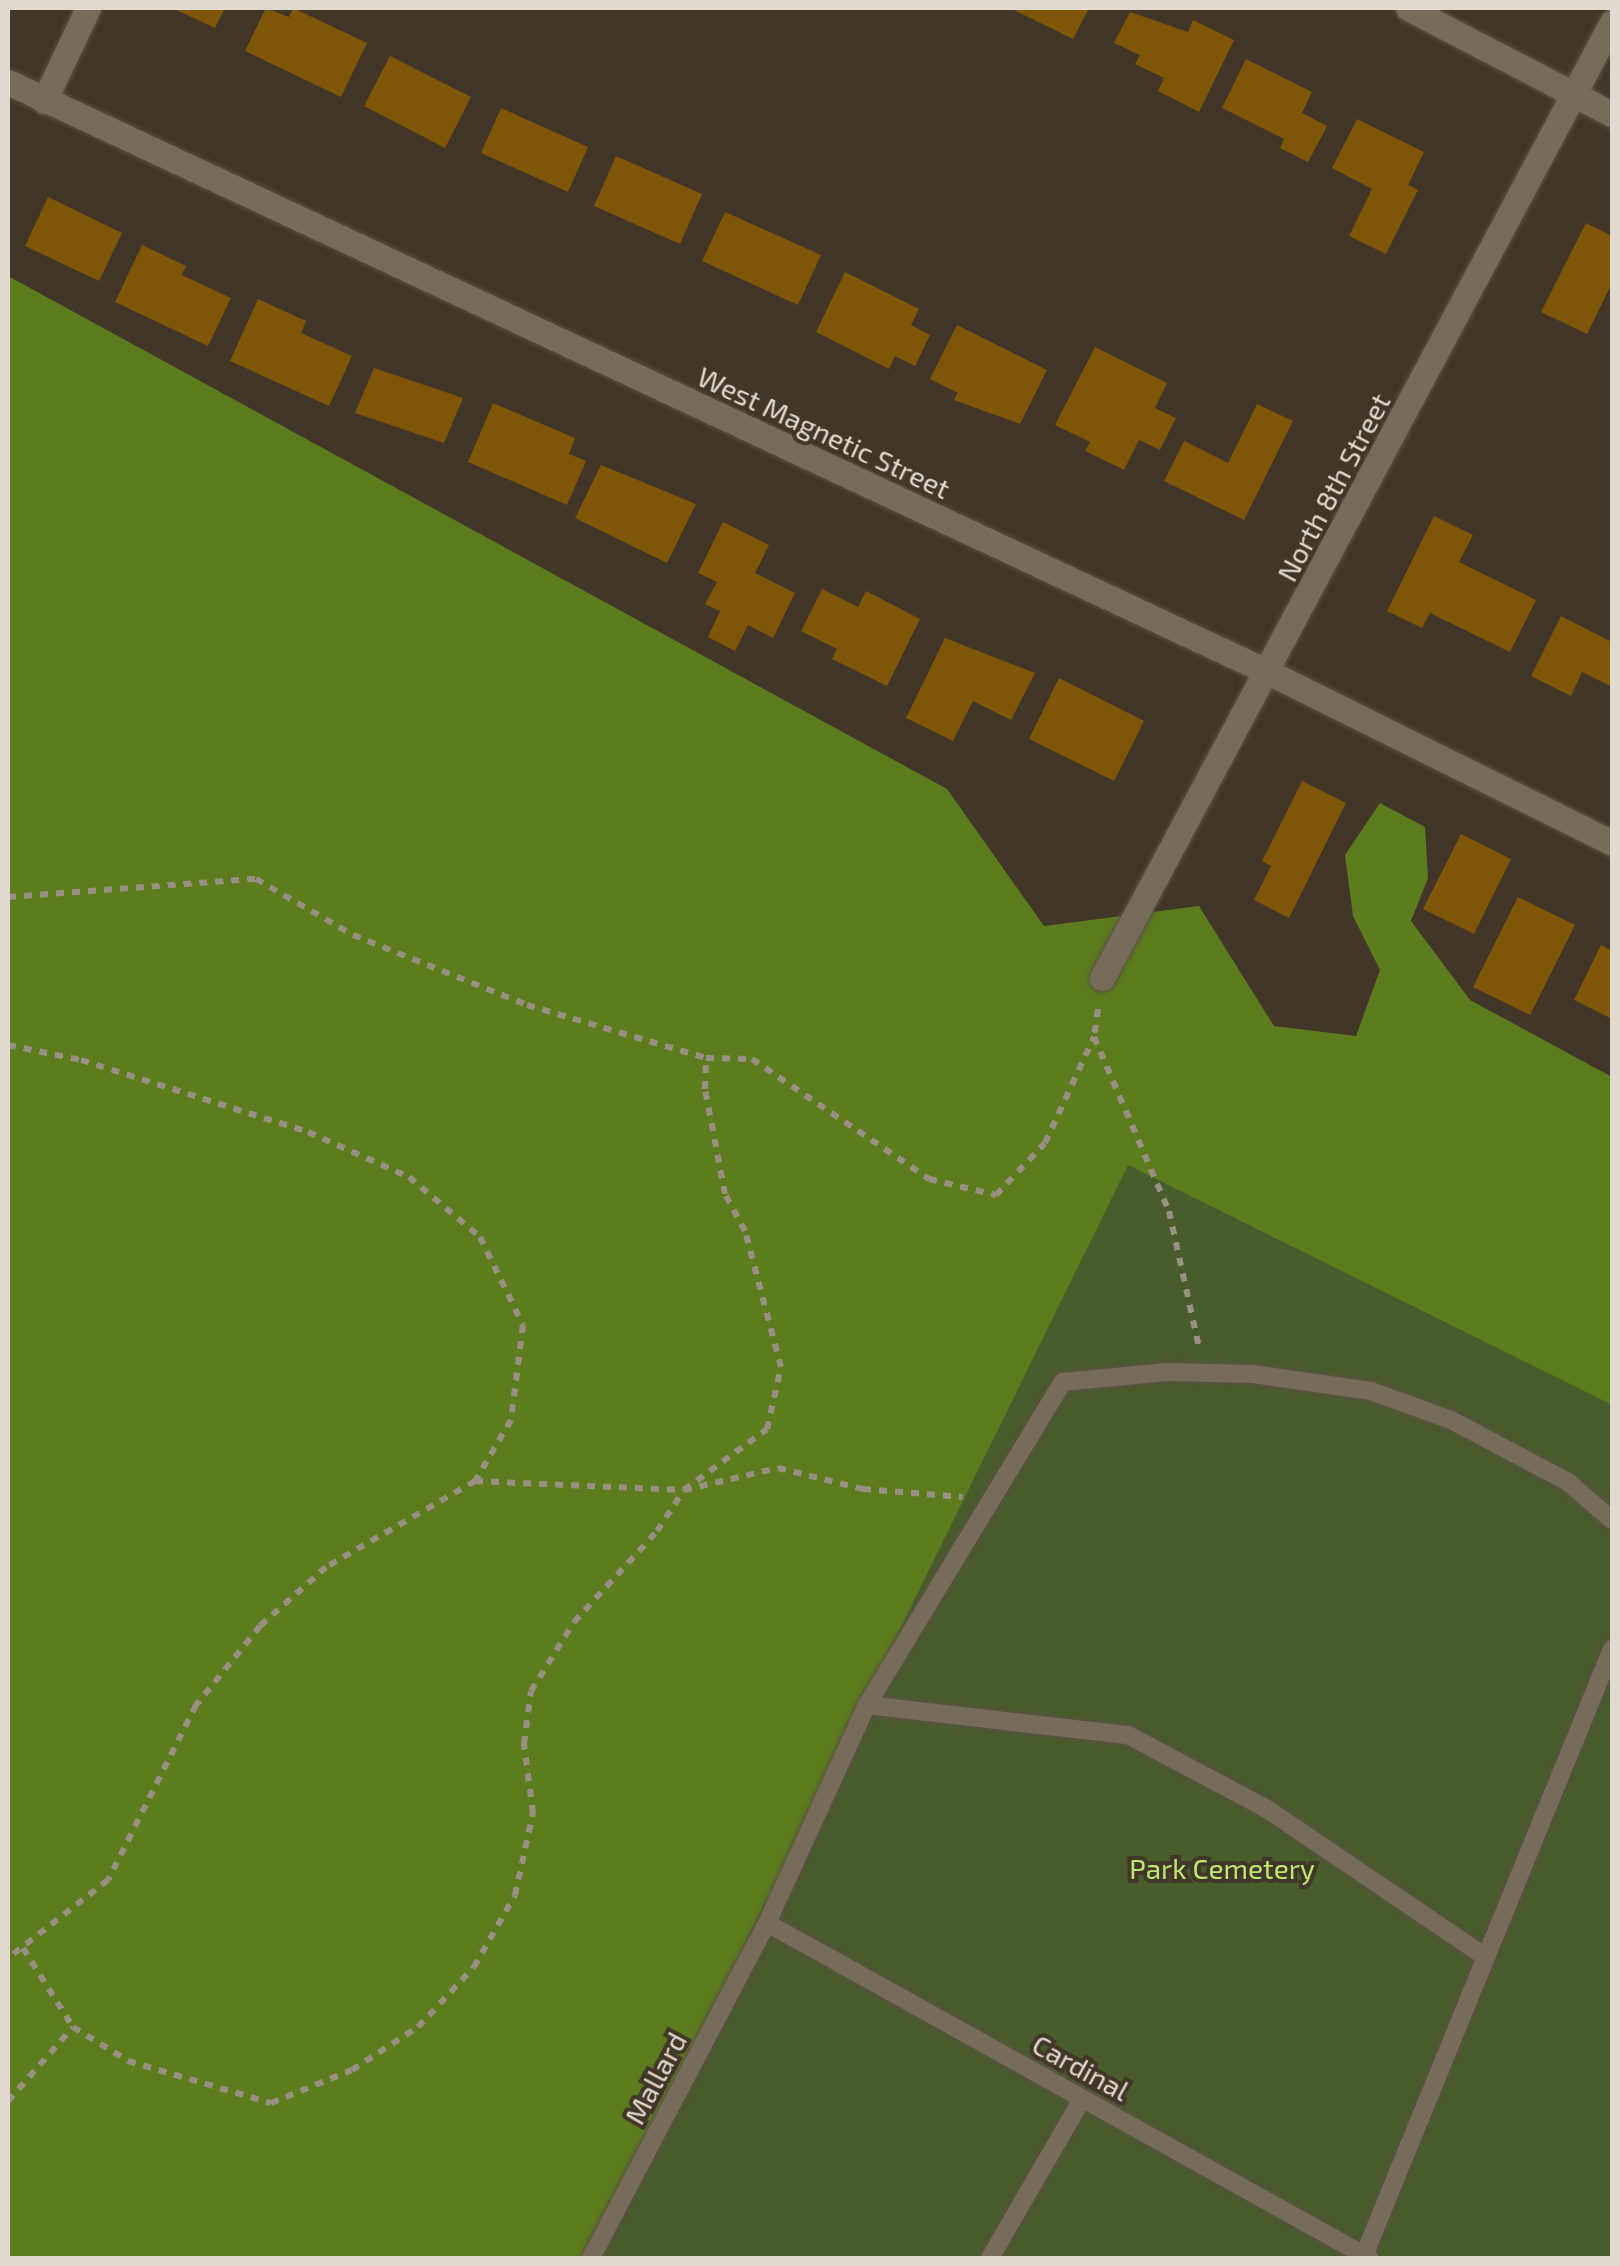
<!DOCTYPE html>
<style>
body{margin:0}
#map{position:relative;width:1620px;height:2266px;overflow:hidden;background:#413627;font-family:"Exo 2",sans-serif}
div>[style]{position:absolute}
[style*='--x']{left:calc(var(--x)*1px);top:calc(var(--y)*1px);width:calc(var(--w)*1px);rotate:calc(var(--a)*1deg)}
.green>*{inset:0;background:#495c2b}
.forest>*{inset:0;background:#5d7c1e}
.building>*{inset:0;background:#7f5508}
.path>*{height:6px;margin-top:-3px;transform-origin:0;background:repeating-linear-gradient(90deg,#999084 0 8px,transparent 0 16px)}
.roads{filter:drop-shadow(0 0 2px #5b5245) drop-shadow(0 0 2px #5b5245)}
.service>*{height:18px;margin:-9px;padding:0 9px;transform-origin:9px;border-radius:9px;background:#776b5a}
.minor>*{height:25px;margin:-12.5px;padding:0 12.5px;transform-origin:12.5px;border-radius:12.5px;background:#776b5a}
.tertiary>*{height:25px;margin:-12.5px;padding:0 12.5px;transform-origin:12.5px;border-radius:12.5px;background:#776b5a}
span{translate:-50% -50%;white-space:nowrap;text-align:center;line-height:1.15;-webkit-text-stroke:8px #413627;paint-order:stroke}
.street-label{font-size:28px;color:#e1dad1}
.park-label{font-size:28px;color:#bce872}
.frame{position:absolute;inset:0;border:10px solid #e1dad1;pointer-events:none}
</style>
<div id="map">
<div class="green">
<div style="clip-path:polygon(1128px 1164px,1612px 1405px,1612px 2258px,590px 2258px)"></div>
</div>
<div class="forest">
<div style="clip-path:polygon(8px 276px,947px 789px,1044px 926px,1199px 906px,1274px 1026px,1356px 1036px,1380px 970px,1353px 916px,1345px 855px,1380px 803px,1425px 827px,1428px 878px,1411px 921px,1470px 1000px,1612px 1077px,1612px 1405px,1128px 1165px,591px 2258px,8px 2258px)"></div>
</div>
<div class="building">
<div style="clip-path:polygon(172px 8px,225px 8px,215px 28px)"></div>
<div style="clip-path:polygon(266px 8px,289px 17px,293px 8px,367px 43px,341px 97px,245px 51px)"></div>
<div style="clip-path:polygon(1010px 8px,1089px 8px,1073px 39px)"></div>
<div style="clip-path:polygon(1130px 12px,1188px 32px,1193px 20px,1234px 40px,1199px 112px,1158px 91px,1164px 78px,1135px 64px,1140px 55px,1114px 43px)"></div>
<div style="clip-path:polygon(390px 56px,471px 97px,445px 148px,364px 106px)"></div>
<div style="clip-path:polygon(1246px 59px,1312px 92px,1302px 113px,1327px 126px,1308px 162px,1280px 148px,1284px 139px,1222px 108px)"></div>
<div style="clip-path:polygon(501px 108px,588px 147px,568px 192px,481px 153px)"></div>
<div style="clip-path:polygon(1357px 119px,1424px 152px,1408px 185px,1418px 190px,1386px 254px,1349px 236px,1372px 189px,1332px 168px)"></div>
<div style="clip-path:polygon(616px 156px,702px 194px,680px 244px,594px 206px)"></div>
<div style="clip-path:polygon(48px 197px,122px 233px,99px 281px,25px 246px)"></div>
<div style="clip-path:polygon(725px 212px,821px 255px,798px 305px,702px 261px)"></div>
<div style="clip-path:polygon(1586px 223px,1612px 236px,1612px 283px,1587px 334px,1541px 312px)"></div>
<div style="clip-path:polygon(142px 245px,186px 266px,182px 275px,231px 298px,208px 346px,115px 302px)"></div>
<div style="clip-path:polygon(845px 272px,919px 309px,911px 325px,930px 335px,915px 366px,895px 356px,889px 369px,816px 332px)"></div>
<div style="clip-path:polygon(258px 299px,306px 321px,301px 333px,352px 356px,329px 406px,230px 361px)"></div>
<div style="clip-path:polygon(957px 325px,1047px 370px,1020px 424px,954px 400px,958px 393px,930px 379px)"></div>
<div style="clip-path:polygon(1095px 347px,1167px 383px,1155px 408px,1176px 418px,1160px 450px,1139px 440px,1124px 470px,1085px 451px,1090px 442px,1055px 425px)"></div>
<div style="clip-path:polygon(374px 368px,463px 398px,444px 443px,355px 413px)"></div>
<div style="clip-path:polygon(493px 403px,575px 438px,569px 454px,586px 461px,567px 505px,468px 462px)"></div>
<div style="clip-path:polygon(1257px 404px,1293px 421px,1244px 520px,1164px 481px,1184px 441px,1228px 463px)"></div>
<div style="clip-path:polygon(601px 465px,696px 504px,667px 563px,575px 518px)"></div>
<div style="clip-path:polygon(1434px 516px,1473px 535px,1459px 562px,1536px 600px,1510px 652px,1430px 613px,1422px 628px,1387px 611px)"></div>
<div style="clip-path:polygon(723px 522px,769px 545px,755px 573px,795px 593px,773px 638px,748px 625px,735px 651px,708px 637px,720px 611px,705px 604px,717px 582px,698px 573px)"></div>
<div style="clip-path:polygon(822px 589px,858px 607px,866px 591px,920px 619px,887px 686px,832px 659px,837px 649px,801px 631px)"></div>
<div style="clip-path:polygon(1561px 616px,1612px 642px,1612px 687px,1582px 672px,1571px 696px,1531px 676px)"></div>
<div style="clip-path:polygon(945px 638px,1035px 673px,1011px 720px,973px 701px,953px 741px,906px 718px)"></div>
<div style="clip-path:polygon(1059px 678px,1144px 721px,1114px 781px,1029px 739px)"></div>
<div style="clip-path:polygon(1302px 781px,1346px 803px,1289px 918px,1254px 900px,1271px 866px,1262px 861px)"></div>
<div style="clip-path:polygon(1461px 834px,1511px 859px,1474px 934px,1423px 909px)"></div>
<div style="clip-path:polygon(1518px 897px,1575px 925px,1530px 1015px,1473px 987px)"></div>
<div style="clip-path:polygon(1601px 945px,1612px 951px,1612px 1019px,1574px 1000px)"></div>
</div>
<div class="path">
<div style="--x:8;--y:897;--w:249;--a:-4.2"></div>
<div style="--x:256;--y:879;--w:112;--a:30"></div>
<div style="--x:353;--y:935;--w:188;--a:21.9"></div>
<div style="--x:527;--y:1005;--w:187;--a:16.5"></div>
<div style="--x:706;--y:1058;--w:46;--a:1.2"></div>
<div style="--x:752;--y:1059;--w:214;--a:34.1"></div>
<div style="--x:929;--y:1179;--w:69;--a:13.4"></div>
<div style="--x:996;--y:1195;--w:71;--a:-46.7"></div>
<div style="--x:1045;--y:1143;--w:117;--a:-65.2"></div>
<div style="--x:1098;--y:1009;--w:28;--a:98"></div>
<div style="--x:1094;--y:1037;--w:189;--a:66.7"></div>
<div style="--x:1169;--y:1211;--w:139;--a:77.6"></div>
<div style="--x:8;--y:1045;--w:75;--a:11.6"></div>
<div style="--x:81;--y:1060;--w:238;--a:17.6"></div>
<div style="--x:308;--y:1132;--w:111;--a:24"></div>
<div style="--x:409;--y:1177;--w:93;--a:40.2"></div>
<div style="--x:480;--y:1237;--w:98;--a:64"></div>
<div style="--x:523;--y:1325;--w:96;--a:97.2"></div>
<div style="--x:511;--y:1420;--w:71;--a:120.5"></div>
<div style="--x:475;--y:1481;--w:172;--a:150"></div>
<div style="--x:326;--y:1567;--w:89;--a:138.2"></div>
<div style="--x:260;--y:1626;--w:102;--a:129"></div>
<div style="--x:196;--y:1705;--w:196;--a:116.7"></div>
<div style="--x:108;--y:1880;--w:127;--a:142"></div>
<div style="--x:475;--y:1481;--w:209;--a:2.5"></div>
<div style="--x:684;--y:1490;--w:97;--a:-13.2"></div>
<div style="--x:778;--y:1468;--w:88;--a:13.9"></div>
<div style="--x:863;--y:1489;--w:100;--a:4.6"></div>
<div style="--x:23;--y:1948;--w:93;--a:57.7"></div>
<div style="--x:8;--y:2101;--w:98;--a:-48.7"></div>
<div style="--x:73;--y:2027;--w:65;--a:31.7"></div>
<div style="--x:128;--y:2061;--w:149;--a:16.4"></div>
<div style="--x:271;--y:2103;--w:87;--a:-22.2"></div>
<div style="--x:352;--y:2070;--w:79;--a:-33.1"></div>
<div style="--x:418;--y:2027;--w:82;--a:-47"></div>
<div style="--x:474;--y:1967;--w:83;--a:-60.3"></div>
<div style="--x:515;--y:1895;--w:84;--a:-77.6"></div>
<div style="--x:533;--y:1813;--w:70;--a:-97.4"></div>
<div style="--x:524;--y:1744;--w:53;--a:-82.5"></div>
<div style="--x:531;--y:1691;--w:81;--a:-58.1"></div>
<div style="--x:574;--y:1622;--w:123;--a:-47.6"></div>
<div style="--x:657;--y:1531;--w:49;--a:-56.6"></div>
<div style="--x:684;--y:1490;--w:103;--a:-36.3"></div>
<div style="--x:767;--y:1429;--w:64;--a:-77.3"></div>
<div style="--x:781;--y:1367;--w:141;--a:-104.8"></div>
<div style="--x:745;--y:1231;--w:42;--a:-118.4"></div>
<div style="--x:725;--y:1194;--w:107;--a:-100.8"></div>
<div style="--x:705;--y:1089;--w:31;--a:-88"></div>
</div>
<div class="roads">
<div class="service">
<div style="--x:867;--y:1705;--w:263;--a:6.6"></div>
<div style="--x:1128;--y:1735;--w:157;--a:28"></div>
<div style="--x:1267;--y:1809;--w:264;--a:34.1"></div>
<div style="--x:767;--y:1923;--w:689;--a:29.09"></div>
<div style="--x:591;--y:2258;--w:378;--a:-62.3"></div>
<div style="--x:767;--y:1923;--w:240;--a:-65.4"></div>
<div style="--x:867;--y:1705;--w:378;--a:-58.8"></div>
<div style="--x:1063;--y:1382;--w:104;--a:-5.5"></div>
<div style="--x:1167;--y:1372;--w:86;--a:1.3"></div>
<div style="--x:1253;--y:1374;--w:119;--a:8.2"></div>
<div style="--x:1371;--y:1391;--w:85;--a:19.9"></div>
<div style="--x:1451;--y:1420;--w:132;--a:27.9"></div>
<div style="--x:1568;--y:1482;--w:58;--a:40.8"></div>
<div style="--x:990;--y:2258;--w:184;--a:-59.9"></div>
<div style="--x:1363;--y:2258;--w:658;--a:-67.76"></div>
</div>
<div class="minor">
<div style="--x:8;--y:82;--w:1391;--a:25.09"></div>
<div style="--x:1268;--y:672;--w:384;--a:26.4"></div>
<div style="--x:44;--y:101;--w:103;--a:-64.7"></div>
<div style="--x:1102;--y:978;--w:1084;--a:-61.92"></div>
</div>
<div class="tertiary">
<div style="--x:1408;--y:8;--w:230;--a:27.5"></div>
</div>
</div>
<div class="street-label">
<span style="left:824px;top:432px;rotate:25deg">West Magnetic Street</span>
<span style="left:1333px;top:487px;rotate:-62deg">North 8th Street</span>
<span style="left:1081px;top:2067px;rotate:29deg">Cardinal</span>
<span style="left:655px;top:2078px;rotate:-62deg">Mallard</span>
</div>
<div class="park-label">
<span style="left:1222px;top:1868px">Park Cemetery</span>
</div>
<div class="frame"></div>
</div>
